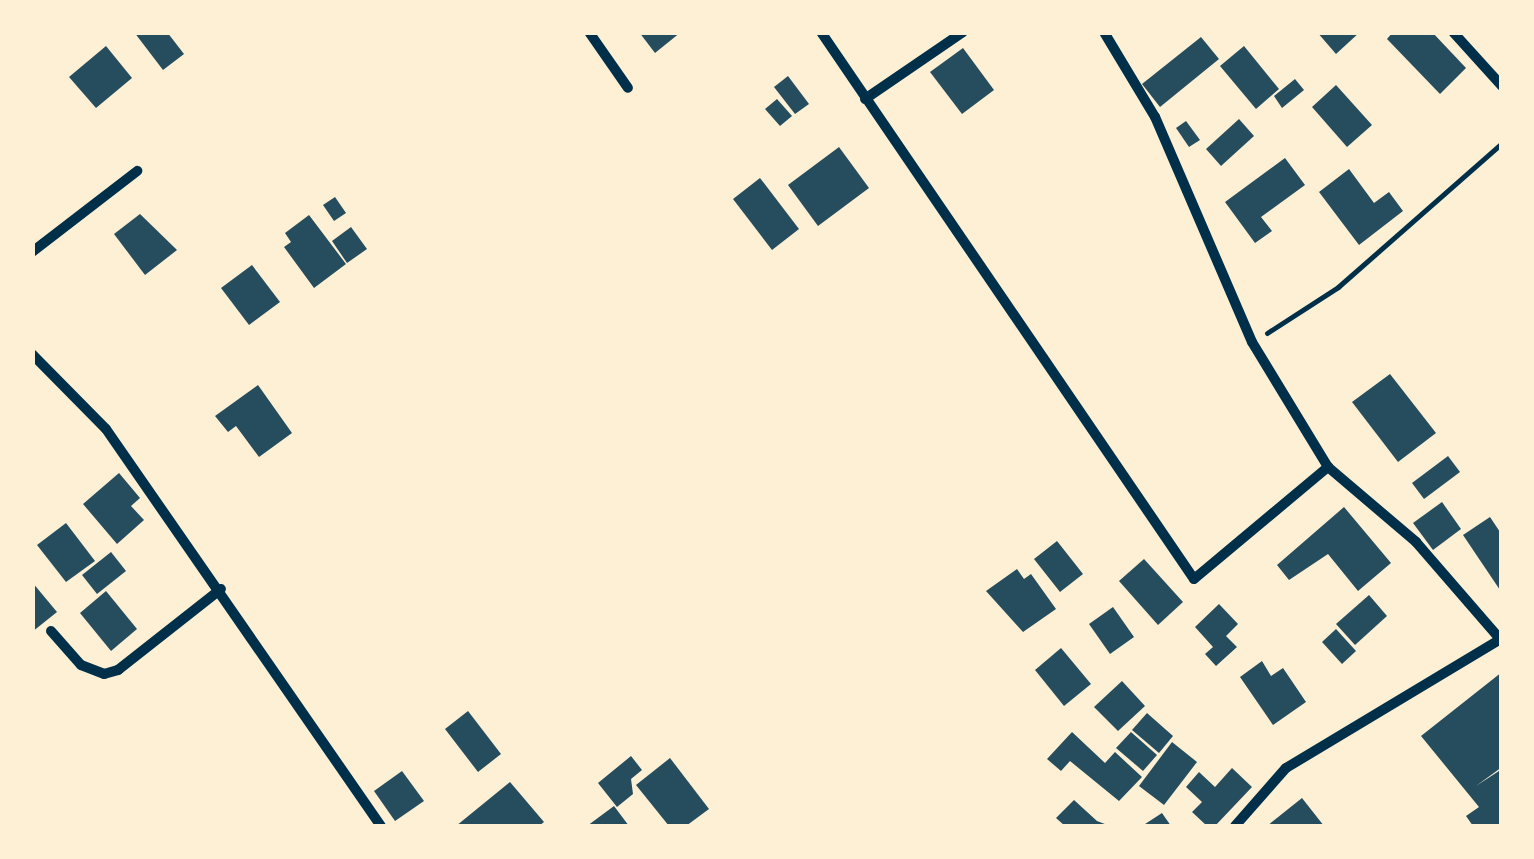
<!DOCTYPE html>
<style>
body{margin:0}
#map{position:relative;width:1534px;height:859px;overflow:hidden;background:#fdf0d5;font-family:"IBM Plex Sans",sans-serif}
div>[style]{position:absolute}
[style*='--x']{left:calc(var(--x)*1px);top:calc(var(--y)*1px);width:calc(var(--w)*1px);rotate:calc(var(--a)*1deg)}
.building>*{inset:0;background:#264d5e}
.path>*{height:5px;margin:-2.5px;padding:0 2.5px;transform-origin:2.5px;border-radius:2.5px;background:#003049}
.minor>*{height:10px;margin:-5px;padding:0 5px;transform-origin:5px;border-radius:5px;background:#003049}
span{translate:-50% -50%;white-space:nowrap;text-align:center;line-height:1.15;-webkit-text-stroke:9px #fdf0d5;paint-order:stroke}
.frame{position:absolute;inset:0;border:35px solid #fdf0d5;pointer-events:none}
</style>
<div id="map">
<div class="building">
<div style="clip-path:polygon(134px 32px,167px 32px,184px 54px,163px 70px)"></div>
<div style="clip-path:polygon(639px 32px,681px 32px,655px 53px)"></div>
<div style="clip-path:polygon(1317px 32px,1360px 32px,1336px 54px)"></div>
<div style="clip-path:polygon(1393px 32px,1432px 32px,1466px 68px,1440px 94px,1387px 39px)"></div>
<div style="clip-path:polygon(1201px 37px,1219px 59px,1160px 107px,1142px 84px)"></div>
<div style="clip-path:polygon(106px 46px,132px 78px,96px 108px,69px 77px)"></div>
<div style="clip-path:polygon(1244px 46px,1279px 89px,1256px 109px,1220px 66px)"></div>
<div style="clip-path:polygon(963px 48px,994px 90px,962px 114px,930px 72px)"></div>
<div style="clip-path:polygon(788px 76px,809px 104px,795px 114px,774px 87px)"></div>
<div style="clip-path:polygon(1295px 79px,1304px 90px,1282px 108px,1274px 96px)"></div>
<div style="clip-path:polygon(1336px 85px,1372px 125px,1347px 147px,1312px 107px)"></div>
<div style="clip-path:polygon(777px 99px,792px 116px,780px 126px,765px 109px)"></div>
<div style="clip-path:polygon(1239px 119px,1254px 136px,1221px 166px,1206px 149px)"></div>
<div style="clip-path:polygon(1186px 121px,1200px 140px,1189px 147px,1176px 128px)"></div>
<div style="clip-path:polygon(839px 147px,869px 188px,818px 226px,788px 185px)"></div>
<div style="clip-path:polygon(1285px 158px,1305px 185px,1261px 217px,1272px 231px,1255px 243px,1225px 202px)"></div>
<div style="clip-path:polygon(1349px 169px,1374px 203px,1389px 192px,1403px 211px,1359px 245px,1319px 192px)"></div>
<div style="clip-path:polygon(760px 178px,799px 229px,772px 250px,733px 199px)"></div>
<div style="clip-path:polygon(335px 197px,346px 213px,334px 221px,323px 205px)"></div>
<div style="clip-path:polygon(140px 214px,177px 250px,145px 275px,114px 234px)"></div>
<div style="clip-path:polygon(309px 215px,346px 264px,314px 288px,284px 247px,291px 242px,285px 233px)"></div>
<div style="clip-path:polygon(351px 227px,367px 249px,347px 263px,332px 241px)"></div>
<div style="clip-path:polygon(252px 265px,280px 302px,249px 325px,221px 288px)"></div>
<div style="clip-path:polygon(1390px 374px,1436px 433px,1398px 462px,1352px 402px)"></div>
<div style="clip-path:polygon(258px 385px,292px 433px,259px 457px,236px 426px,228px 432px,215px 416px)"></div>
<div style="clip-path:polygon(1448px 456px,1460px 472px,1424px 499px,1412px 483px)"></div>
<div style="clip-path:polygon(119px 473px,140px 498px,131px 506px,144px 520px,117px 544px,83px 504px)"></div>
<div style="clip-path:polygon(1442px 502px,1461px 529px,1433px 550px,1413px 523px)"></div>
<div style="clip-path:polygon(1344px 507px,1391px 563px,1358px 591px,1328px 554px,1289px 580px,1277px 565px)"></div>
<div style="clip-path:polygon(1490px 517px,1502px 535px,1502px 593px,1463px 535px)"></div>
<div style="clip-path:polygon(66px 523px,95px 561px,66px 582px,37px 545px)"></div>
<div style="clip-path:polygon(1057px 541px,1083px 574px,1060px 592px,1034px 559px)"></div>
<div style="clip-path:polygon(111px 552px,126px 571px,97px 594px,82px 575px)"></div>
<div style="clip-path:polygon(1144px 559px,1183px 602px,1158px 625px,1119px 581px)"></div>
<div style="clip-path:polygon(1017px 569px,1024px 579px,1031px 574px,1056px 609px,1023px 632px,986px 591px)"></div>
<div style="clip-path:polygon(32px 582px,57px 612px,32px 632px)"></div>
<div style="clip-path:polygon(106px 591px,137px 629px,111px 651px,80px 613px)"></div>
<div style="clip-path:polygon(1369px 595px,1387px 616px,1355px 645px,1336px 624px)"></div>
<div style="clip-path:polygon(1219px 604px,1238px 624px,1226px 636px,1237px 647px,1216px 666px,1205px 654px,1213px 647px,1195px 627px)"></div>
<div style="clip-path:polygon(1113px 607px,1134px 637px,1110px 654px,1089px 624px)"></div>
<div style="clip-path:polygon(1336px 629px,1356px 651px,1342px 664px,1322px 642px)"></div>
<div style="clip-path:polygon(1061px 648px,1091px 684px,1064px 706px,1035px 670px)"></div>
<div style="clip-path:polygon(1262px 661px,1271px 676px,1283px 668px,1306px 702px,1273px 725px,1240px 677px)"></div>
<div style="clip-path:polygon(1502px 672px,1502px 767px,1476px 786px,1502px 769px,1502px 826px,1473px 826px,1466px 816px,1479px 807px,1421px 736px)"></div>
<div style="clip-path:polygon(1122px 681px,1145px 706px,1118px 731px,1094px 707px)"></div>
<div style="clip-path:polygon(468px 711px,501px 754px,478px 772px,445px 729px)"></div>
<div style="clip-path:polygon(1147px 713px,1173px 736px,1159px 753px,1132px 730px)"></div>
<div style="clip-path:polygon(1072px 732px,1105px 763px,1115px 752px,1142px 777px,1119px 801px,1070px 761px,1061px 771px,1047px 759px)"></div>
<div style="clip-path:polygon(1131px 732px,1157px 755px,1143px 771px,1116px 748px)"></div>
<div style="clip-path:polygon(1172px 742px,1197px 762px,1164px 805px,1139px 786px)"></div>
<div style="clip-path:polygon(631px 756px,642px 770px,631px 779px,633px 794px,617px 807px,598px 783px)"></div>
<div style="clip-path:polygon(670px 758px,709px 809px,686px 826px,669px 826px,636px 785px)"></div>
<div style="clip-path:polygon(1232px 768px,1252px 787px,1215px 826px,1207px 826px,1192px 812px,1202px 802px,1186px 787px,1199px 772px,1215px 787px)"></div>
<div style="clip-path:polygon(402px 771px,424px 801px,395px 821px,374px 791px)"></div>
<div style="clip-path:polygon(510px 782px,544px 822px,539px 826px,456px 826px)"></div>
<div style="clip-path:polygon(1302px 798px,1324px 826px,1267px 826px)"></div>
<div style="clip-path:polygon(1074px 800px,1097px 821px,1110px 826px,1065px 826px,1056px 818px)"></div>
<div style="clip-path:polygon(614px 806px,629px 826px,587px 826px)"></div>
<div style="clip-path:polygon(1162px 813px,1171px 826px,1142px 826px)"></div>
</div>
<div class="path">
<div style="--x:1267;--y:333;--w:85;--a:-32.9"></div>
<div style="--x:1338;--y:287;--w:218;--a:-41.3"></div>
</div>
<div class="minor">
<div style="--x:589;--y:32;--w:68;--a:55.1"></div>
<div style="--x:821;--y:32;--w:662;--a:55.71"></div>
<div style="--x:1194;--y:579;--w:175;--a:-39.9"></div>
<div style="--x:1328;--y:467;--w:146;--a:-121.3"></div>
<div style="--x:1252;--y:342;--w:245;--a:-113.3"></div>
<div style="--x:1155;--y:117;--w:99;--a:-121"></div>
<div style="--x:1453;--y:32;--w:73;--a:47.8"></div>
<div style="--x:865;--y:99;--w:119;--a:-34.4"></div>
<div style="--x:32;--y:252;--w:133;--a:-37.6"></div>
<div style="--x:32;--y:354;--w:105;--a:45.4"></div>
<div style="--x:106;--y:429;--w:483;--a:55.3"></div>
<div style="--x:1328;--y:467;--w:116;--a:40.4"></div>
<div style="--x:1416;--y:542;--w:128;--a:49.1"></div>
<div style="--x:51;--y:631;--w:45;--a:48.6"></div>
<div style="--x:81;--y:665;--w:25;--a:21"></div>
<div style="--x:104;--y:674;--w:15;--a:-16"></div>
<div style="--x:118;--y:670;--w:131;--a:-38.2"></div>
<div style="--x:1235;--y:826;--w:77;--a:-48.7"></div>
<div style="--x:1286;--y:768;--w:252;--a:-31"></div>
</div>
<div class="frame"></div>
</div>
